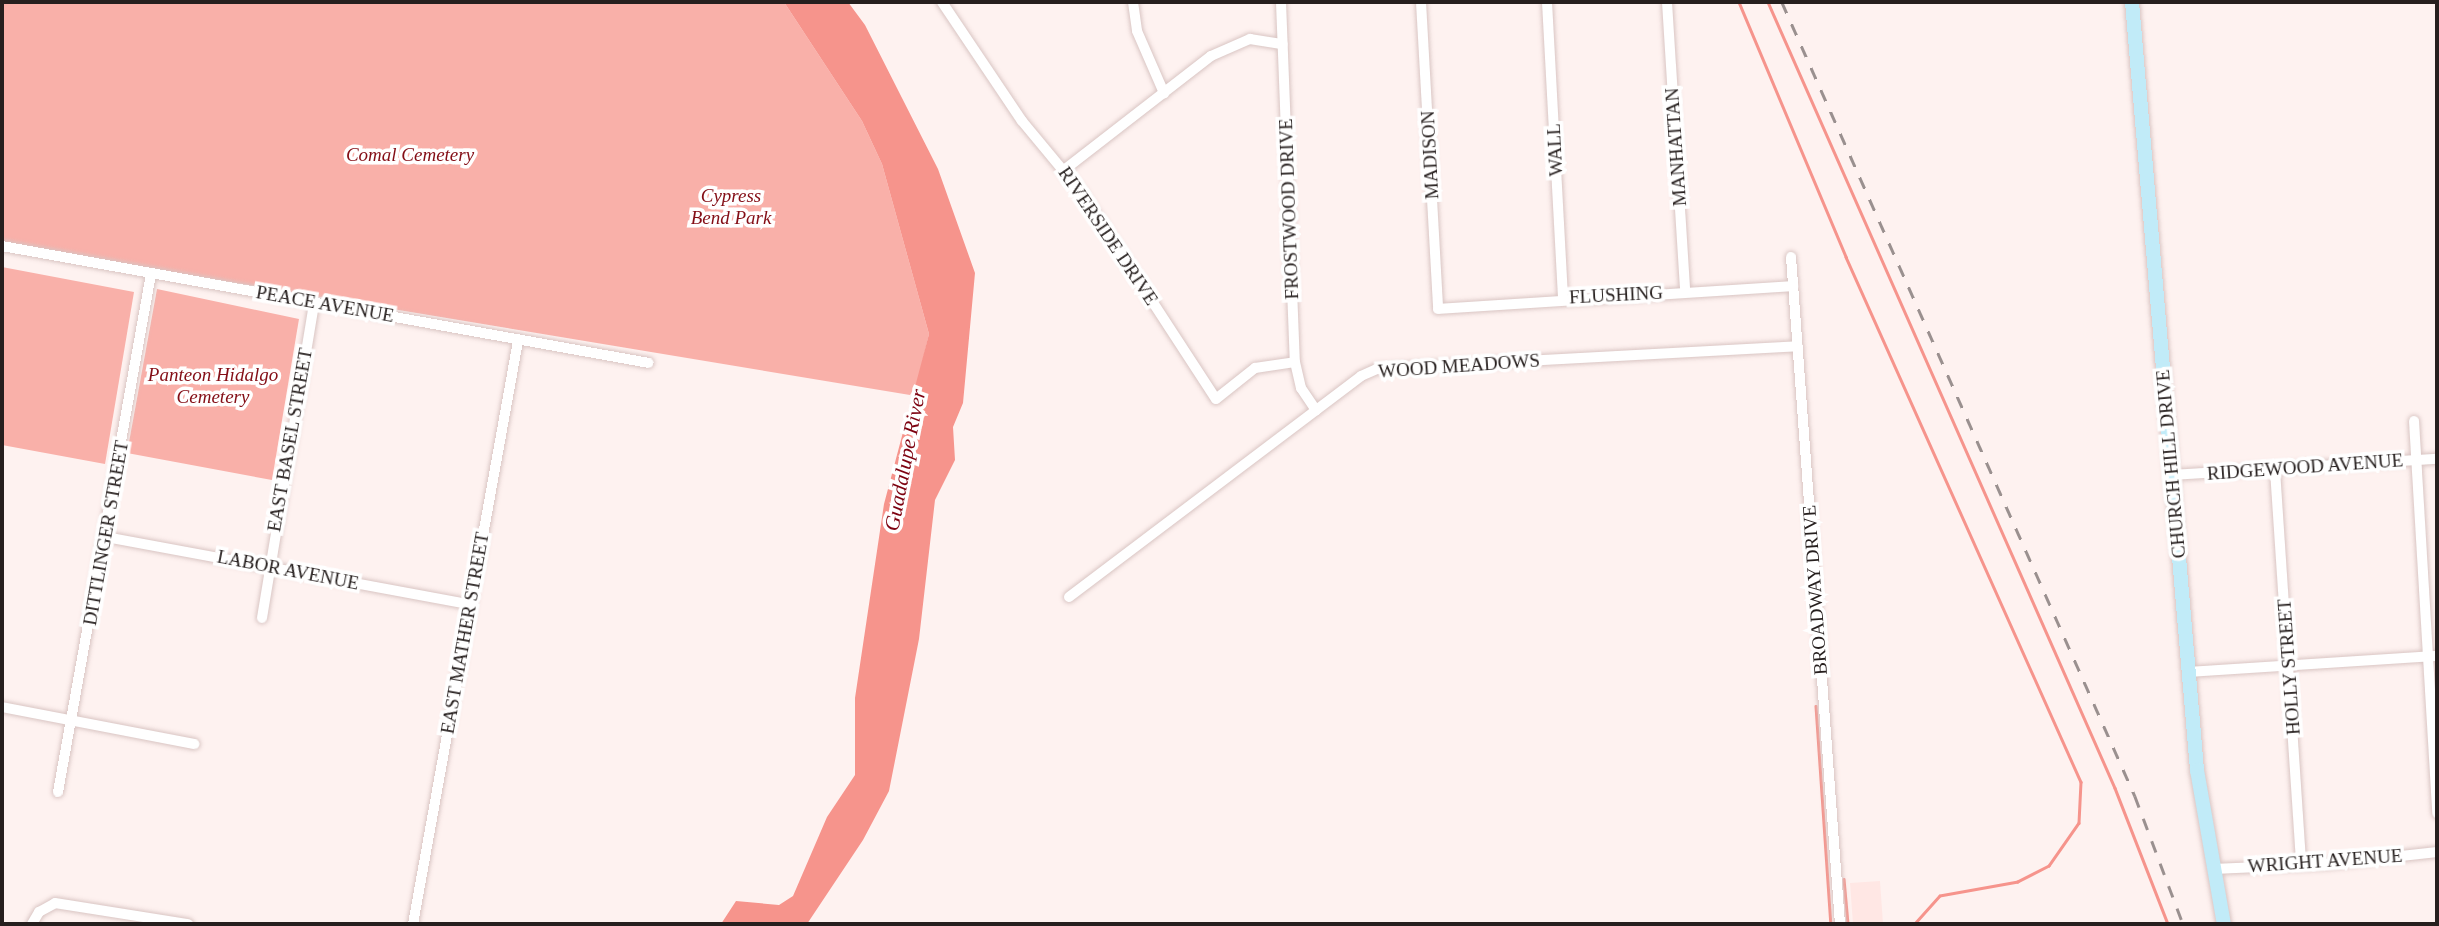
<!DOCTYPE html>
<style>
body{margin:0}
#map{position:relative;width:2439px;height:926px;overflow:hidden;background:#fef2f0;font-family:"Times New Roman",serif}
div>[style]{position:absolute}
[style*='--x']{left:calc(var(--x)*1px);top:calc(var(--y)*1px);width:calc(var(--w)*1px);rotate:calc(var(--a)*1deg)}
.built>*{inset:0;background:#ffe7e4}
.green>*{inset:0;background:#f9b0a9}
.water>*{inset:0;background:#f6948c}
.stream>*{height:2.5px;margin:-1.25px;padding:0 1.25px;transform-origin:1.25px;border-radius:1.25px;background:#f6948c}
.roads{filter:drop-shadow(0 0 2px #d9c5c3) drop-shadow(0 0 2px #d9c5c3)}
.street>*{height:10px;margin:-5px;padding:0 5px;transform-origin:5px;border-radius:5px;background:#fff}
.secondary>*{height:14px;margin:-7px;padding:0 7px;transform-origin:7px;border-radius:7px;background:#c1ebf8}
.rail>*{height:2.5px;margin-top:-1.25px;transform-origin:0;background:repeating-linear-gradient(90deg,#9a908f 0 12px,transparent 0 24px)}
span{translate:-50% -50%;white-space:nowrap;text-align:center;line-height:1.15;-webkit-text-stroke:7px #fff;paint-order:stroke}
.street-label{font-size:19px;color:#261f1e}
.park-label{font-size:19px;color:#840e16;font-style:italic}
.water-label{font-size:21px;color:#7d0210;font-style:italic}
.frame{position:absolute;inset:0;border:4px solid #261f1e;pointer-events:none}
</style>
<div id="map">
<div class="built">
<div style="clip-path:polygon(1880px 881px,1883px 924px,1853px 924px,1850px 883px)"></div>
</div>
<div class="green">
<div style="clip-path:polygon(2px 2px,784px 2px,862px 121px,882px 164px,929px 334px,917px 384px,910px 395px,2px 244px)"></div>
<div style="clip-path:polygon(2px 267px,134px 292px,105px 464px,2px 445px)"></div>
<div style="clip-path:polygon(157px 289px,299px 319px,272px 480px,127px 453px)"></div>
</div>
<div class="water">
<div style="clip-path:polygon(784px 2px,848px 2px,865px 25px,938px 169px,975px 273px,963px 403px,953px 427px,955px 460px,935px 500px,919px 639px,889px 791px,863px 840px,807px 924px,721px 924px,736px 901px,779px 905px,793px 896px,827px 817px,855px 775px,855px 698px,884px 504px,929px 334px,882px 164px,862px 121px)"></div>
</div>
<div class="stream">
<div style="--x:1739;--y:2;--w:277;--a:67.2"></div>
<div style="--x:1846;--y:257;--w:575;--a:65.89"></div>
<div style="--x:2081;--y:782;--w:41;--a:92.8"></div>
<div style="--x:2079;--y:823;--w:52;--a:124.9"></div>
<div style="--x:2049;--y:866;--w:35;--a:153"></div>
<div style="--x:2018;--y:882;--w:79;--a:169.8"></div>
<div style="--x:1940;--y:896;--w:38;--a:132"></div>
<div style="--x:1768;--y:2;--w:859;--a:66.18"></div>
<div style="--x:2115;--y:788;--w:146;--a:68.7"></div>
<div style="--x:1816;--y:706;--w:219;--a:86.1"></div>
<div style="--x:1844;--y:879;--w:45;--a:84.9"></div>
</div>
<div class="roads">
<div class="street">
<div style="--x:942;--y:2;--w:143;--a:56.1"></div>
<div style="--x:1022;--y:121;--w:92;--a:50.3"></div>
<div style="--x:1081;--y:192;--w:247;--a:56.9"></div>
<div style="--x:1216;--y:399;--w:50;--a:-38.5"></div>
<div style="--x:1255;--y:368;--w:40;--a:-8.5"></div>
<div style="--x:1133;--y:2;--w:29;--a:82"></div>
<div style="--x:1137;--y:31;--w:68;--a:66.5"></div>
<div style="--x:1281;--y:2;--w:360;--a:87.8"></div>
<div style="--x:1295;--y:362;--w:27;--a:77"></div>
<div style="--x:1301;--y:388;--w:27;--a:56"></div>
<div style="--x:1421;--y:2;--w:307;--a:86.8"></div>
<div style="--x:1438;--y:309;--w:356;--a:-3.7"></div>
<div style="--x:1547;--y:2;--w:296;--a:86.9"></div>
<div style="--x:1667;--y:2;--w:290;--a:86.4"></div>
<div style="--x:1064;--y:170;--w:186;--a:-37.8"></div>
<div style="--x:1211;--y:56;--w:43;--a:-23.6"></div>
<div style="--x:1250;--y:39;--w:33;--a:9"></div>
<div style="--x:2;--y:246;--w:657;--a:10.25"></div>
<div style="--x:1791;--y:257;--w:669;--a:85.8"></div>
<div style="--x:2414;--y:421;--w:393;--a:86.6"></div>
<div style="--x:2275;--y:470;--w:396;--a:86.2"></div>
<div style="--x:2172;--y:475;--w:265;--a:-3.5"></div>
<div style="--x:106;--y:537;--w:369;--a:10.5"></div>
<div style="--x:1069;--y:597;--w:366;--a:-37.1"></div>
<div style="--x:1361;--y:376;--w:17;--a:-24"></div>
<div style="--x:1377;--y:369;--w:421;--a:-3.1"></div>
<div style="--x:262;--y:618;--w:318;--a:-80.6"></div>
<div style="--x:2189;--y:672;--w:249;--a:-3.7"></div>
<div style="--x:2;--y:707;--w:196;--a:10.9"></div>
<div style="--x:58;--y:792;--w:526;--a:-79.82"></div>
<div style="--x:2213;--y:869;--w:115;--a:-2.5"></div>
<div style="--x:2328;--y:864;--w:110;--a:-6.3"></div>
<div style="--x:32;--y:924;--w:14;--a:-60"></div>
<div style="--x:39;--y:912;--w:18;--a:-29"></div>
<div style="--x:55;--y:903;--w:135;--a:9"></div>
<div style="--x:413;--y:924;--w:592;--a:-79.79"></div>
</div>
<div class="secondary">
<div style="--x:2132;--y:2;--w:771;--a:85.16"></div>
<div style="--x:2197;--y:770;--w:156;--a:80.1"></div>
</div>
</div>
<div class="rail">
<div style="--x:1782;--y:2;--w:869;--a:66.03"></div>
<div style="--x:2135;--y:796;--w:137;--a:69.4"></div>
</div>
<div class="street-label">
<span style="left:1676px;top:147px;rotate:-94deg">MANHATTAN</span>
<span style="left:1555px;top:150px;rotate:-93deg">WALL</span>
<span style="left:1430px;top:155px;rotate:-93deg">MADISON</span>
<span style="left:1289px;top:209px;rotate:-92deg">FROSTWOOD DRIVE</span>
<span style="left:1108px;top:236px;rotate:56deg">RIVERSIDE DRIVE</span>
<span style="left:1616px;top:295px;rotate:-3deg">FLUSHING</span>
<span style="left:325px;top:304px;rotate:10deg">PEACE AVENUE</span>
<span style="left:1459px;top:366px;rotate:-4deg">WOOD MEADOWS</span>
<span style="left:290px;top:440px;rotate:-80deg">EAST BASEL STREET</span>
<span style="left:2171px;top:464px;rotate:-95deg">CHURCH HILL DRIVE</span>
<span style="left:2305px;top:467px;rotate:-4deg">RIDGEWOOD AVENUE</span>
<span style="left:106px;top:533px;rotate:-80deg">DITTLINGER STREET</span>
<span style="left:288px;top:570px;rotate:11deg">LABOR AVENUE</span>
<span style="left:1815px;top:590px;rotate:-94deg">BROADWAY DRIVE</span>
<span style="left:465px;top:633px;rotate:-80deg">EAST MATHER STREET</span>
<span style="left:2289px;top:667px;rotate:-94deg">HOLLY STREET</span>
<span style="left:2325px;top:861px;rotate:-4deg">WRIGHT AVENUE</span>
</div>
<div class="park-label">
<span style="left:410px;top:155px">Comal Cemetery</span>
<span style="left:731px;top:207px">Cypress<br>Bend Park</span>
<span style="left:213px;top:386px">Panteon Hidalgo<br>Cemetery</span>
</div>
<div class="water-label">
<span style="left:905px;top:460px;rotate:-79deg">Guadalupe River</span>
</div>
<div class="frame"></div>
</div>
